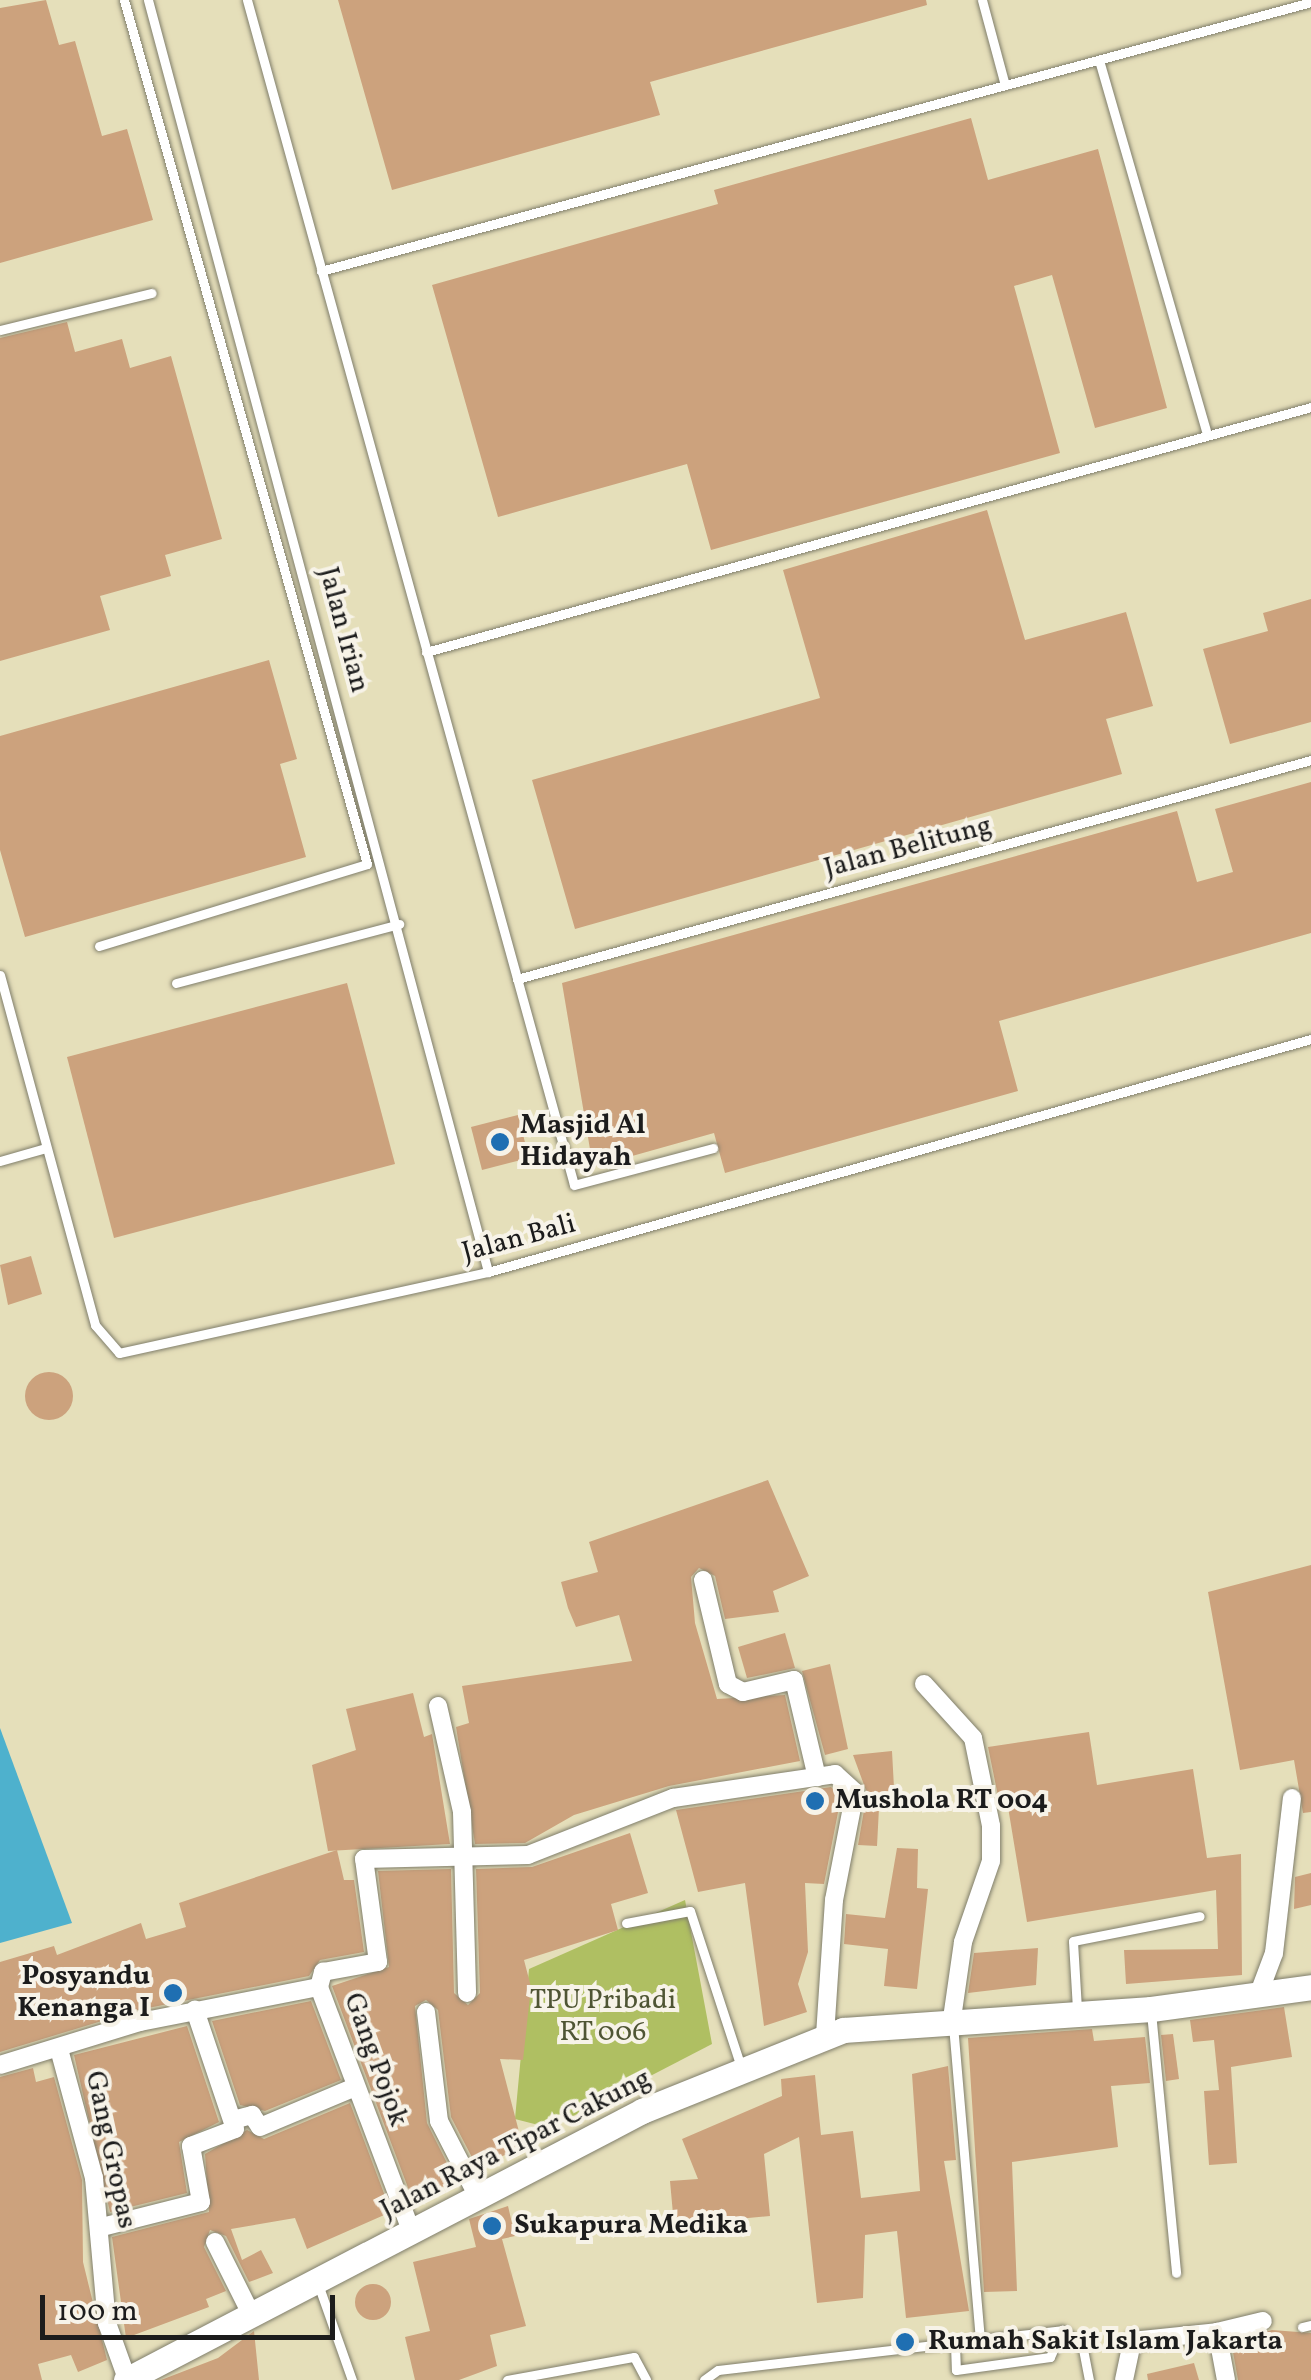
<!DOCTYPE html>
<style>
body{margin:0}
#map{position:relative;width:1311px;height:2380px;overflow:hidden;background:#e5dfba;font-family:Vollkorn,serif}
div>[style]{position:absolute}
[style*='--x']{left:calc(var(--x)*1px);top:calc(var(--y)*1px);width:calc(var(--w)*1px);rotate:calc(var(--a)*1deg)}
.green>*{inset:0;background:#afbf62}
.water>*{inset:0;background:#4eb1cd}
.building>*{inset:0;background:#cca27d}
.round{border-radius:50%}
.roads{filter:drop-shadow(0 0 2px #807e6b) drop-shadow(0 0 2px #807e6b)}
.lane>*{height:9px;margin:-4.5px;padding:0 4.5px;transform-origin:4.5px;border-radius:4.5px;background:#fff}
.street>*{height:18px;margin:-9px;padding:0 9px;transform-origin:9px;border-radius:9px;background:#fff}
.secondary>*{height:25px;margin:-12.5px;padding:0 12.5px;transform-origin:12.5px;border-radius:12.5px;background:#fff}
.dots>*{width:28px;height:28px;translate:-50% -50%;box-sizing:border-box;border:5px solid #f7f3e8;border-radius:50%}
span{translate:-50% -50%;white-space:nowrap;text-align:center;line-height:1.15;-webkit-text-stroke:8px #f7f3e8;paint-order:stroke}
.street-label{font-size:28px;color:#1c1c1c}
.poi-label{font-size:28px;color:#1c1c1c;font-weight:700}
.left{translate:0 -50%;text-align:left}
.right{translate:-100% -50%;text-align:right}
.park-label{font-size:28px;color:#4f5534}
.scale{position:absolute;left:40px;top:2295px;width:295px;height:45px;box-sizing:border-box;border:5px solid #1c1c1c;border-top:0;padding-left:12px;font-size:30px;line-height:35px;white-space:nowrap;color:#1c1c1c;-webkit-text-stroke:8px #f7f3e8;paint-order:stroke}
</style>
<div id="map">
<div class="green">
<div style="clip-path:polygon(685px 1900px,712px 2044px,550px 2128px,515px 2119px,529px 1969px)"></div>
</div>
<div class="water">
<div style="clip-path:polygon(0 1728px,72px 1923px,0 1943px)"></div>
</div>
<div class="building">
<div style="clip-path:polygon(46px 0,59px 45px,75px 41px,102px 136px,127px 129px,153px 220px,0 263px,0 8px)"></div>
<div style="clip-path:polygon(338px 0,926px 0,927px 5px,650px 82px,660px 115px,392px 190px)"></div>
<div style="clip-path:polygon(971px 118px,988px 180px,1098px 149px,1167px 408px,1095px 428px,1052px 275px,1014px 286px,1060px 453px,711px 550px,687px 464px,498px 517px,432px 285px,718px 204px,714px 190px)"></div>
<div style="clip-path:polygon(67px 322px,75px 352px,122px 339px,130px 368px,171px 356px,222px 539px,165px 555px,171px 576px,100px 596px,110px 630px,0 661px,0 338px)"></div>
<div style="clip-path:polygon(987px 510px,1025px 640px,1126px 612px,1153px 706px,1106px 719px,1122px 774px,575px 929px,532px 780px,820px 698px,783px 570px)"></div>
<div style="clip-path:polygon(1311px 599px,1311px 722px,1230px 744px,1203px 649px,1268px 631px,1263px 613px)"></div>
<div style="clip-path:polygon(269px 660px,297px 759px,280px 764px,306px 857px,25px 937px,0 850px,0 736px)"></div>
<div style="clip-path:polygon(1311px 782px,1311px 933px,999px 1021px,1018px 1091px,725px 1173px,714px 1133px,593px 1167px,562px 983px,1177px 811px,1197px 882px,1233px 872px,1215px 809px)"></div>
<div style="clip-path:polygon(347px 983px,395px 1164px,114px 1238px,67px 1057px)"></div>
<div style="clip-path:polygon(518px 1115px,529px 1158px,482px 1170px,471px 1127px)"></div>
<div style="clip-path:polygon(31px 1256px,42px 1294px,8px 1305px,0 1265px)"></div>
<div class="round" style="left:25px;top:1372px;width:48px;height:48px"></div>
<div style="clip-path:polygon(768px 1480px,809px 1576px,773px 1591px,779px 1612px,725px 1619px,715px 1576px,699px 1568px,691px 1577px,695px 1623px,717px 1699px,785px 1695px,800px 1761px,669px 1786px,574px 1815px,525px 1843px,475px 1844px,456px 1727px,469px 1723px,462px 1686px,632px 1661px,619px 1615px,576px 1627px,568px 1608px,561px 1582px,598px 1572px,589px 1542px)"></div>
<div style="clip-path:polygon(1311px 1565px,1311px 1812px,1303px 1813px,1294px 1760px,1240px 1770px,1208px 1592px)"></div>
<div style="clip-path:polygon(785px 1633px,795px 1668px,747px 1678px,738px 1647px)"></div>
<div style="clip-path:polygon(830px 1664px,848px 1749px,825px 1755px,802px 1671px)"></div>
<div style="clip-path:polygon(413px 1693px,424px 1737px,432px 1734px,450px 1844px,328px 1851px,312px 1765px,356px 1750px,346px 1709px)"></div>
<div style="clip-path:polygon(1089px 1732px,1097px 1785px,1193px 1769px,1207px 1858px,1241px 1854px,1242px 1975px,1126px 1984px,1124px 1950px,1218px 1949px,1216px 1890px,1027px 1922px,1006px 1795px,998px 1796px,988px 1747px)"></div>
<div style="clip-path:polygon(892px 1751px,895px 1806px,879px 1808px,877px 1846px,858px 1845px,867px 1793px,853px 1755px)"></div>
<div style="clip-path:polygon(831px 1787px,841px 1797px,824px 1884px,805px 1883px,808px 1952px,798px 1984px,807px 2012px,764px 2026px,745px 1883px,698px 1892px,676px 1810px)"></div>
<div style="clip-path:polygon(630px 1833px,648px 1893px,611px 1904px,618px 1930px,524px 1960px,531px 1987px,523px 2060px,500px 2059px,523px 2147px,477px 2167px,451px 2117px,438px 2010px,426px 2000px,415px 2006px,427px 2123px,456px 2181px,413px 2201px,332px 1986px,389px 1967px,378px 1871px,451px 1869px,454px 1993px,468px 2005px,480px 1993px,476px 1869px,532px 1867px)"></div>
<div style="clip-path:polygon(897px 1848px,918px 1849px,917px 1888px,928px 1889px,917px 1989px,884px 1986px,888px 1949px,844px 1944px,846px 1914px,885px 1918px)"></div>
<div style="clip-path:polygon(337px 1850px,344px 1880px,354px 1880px,364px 1952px,320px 1960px,309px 1976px,138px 2010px,0 2052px,0 1962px,54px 1946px,57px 1955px,141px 1923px,146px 1939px,186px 1927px,179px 1903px)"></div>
<div style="clip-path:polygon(1311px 1873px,1311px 1905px,1294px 1909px,1295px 1877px)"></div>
<div style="clip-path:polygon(1038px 1948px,1036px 1985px,968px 1993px,974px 1953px)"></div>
<div style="clip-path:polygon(311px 2001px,341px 2080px,265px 2111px,240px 2105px,212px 2021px)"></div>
<div style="clip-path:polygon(1284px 2007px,1292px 2057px,1231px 2067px,1237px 2163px,1209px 2165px,1204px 2091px,1219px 2090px,1214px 2040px,1193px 2042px,1190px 2020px)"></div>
<div style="clip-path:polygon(187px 2026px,219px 2122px,179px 2142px,187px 2193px,110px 2212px,74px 2055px)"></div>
<div style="clip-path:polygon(1092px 2029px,1094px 2041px,1145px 2037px,1150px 2083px,1111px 2086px,1118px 2147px,1012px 2162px,1017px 2291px,984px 2292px,968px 2038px)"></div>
<div style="clip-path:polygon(1173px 2034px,1179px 2079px,1166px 2081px,1161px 2035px)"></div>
<div style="clip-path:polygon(948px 2066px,956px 2160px,944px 2161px,969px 2311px,906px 2318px,897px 2231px,865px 2235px,863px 2298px,817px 2303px,799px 2137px,764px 2154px,770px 2216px,674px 2225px,670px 2181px,698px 2179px,682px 2139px,782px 2096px,781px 2079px,815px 2075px,821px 2135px,853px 2131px,861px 2198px,920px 2191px,912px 2074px)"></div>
<div style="clip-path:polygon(33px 2068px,36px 2082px,54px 2077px,82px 2180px,83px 2262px,107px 2360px,78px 2372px,71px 2355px,38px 2364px,42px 2380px,0 2380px,0 2077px)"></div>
<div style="clip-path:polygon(350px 2103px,391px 2212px,307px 2249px,295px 2218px,231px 2229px,242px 2260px,261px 2250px,273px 2273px,249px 2282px,226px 2236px,210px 2230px,204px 2247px,226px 2291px,206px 2299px,209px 2307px,126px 2338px,112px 2237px,209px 2212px,205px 2154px,247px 2130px,264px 2139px)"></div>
<div style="clip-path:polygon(508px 2206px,515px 2236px,502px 2239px,526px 2326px,490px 2335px,497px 2366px,459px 2380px,415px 2380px,405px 2337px,430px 2331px,413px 2262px,476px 2247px,469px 2219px)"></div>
<div class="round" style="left:355px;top:2284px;width:36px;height:36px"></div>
<div style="clip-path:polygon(1272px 2330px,1311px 2333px,1311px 2380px,1238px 2380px,1231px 2341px)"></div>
<div style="clip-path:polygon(254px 2331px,259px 2380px,161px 2380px,218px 2358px)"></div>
<div style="clip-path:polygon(1194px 2363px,1199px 2380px,1148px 2380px,1147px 2374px)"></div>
</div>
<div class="roads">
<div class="lane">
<div style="--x:148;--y:0;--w:1317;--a:75.03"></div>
<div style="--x:247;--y:0;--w:1229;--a:74.57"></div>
<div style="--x:574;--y:1185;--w:144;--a:-14.9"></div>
<div style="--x:982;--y:0;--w:88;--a:74.9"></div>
<div style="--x:1099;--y:60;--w:389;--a:73.9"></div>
<div style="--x:321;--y:271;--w:1026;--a:-15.2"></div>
<div style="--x:0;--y:330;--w:156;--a:-13.7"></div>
<div style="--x:426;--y:652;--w:918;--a:-15.47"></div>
<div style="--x:99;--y:946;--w:280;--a:-17"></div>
<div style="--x:367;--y:864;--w:898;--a:-105.71"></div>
<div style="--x:0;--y:975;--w:363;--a:74.8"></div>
<div style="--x:95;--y:1325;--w:37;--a:49"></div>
<div style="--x:119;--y:1353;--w:378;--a:-12.4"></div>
<div style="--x:488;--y:1272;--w:855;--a:-15.81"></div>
<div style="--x:517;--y:979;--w:824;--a:-15.42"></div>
<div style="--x:176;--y:983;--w:231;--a:-14.8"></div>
<div style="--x:0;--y:1161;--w:48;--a:-15.8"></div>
<div style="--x:626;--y:1923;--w:65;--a:-10.6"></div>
<div style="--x:690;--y:1911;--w:164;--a:71.9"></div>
<div style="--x:1077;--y:2009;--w:68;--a:-93.4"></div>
<div style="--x:1073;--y:1941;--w:129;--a:-11.1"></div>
<div style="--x:1151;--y:2012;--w:262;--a:84.5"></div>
<div style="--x:953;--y:2025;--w:317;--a:85.1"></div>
<div style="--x:318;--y:2284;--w:102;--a:70.5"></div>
<div style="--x:1302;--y:2327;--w:9;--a:-13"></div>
<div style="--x:955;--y:2344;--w:26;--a:88"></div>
<div style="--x:956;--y:2370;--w:95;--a:-7.9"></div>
<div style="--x:1050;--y:2357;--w:30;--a:-66"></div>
<div style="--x:507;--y:2380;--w:129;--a:-10.3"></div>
<div style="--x:634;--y:2357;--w:26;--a:62"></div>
<div style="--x:704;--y:2380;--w:17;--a:-36"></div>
<div style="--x:718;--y:2370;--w:346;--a:-6.6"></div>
<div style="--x:1062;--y:2330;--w:24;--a:35"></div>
<div style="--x:1082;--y:2344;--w:37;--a:79"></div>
</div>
<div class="street">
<div style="--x:703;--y:1580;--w:107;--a:76.5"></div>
<div style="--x:728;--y:1684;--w:17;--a:28"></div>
<div style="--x:743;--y:1692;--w:52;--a:-13.2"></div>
<div style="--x:794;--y:1680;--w:100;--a:76.7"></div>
<div style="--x:924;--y:1684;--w:73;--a:47.8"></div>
<div style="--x:973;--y:1738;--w:90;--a:78.4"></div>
<div style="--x:991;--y:1826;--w:35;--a:90"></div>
<div style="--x:991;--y:1861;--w:86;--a:109.1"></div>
<div style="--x:963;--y:1942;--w:77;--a:98.2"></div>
<div style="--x:438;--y:1706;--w:109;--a:77.2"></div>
<div style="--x:462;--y:1812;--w:181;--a:88.4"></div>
<div style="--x:319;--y:1987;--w:16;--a:-75"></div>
<div style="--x:323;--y:1972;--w:56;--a:-10.3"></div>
<div style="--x:378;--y:1962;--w:104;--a:-97.7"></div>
<div style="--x:364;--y:1859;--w:164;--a:-1.4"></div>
<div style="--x:528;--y:1855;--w:156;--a:-21.5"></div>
<div style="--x:673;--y:1798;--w:164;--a:-8.4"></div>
<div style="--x:835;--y:1774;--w:27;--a:42"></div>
<div style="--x:855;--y:1792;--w:110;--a:101"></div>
<div style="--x:834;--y:1900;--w:136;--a:93.8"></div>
<div style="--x:1259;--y:1993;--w:43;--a:-69.4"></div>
<div style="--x:1274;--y:1953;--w:156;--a:-83.4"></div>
<div style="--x:426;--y:2012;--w:110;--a:83.2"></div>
<div style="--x:439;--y:2121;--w:83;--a:62.8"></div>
<div style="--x:59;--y:2049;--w:134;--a:74.8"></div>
<div style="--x:94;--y:2178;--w:146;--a:84.9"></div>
<div style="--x:107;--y:2323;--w:59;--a:70.3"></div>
<div style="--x:0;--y:2065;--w:146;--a:-17.1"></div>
<div style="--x:140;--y:2022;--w:182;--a:-11.1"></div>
<div style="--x:319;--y:1987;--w:263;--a:69.3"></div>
<div style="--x:233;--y:2120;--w:20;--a:-15"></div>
<div style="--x:252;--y:2115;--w:14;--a:56"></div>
<div style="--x:260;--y:2127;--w:101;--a:-22.8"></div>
<div style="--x:102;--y:2227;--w:102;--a:-14.2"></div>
<div style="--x:201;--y:2202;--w:57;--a:-100.1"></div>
<div style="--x:191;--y:2146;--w:47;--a:-21.1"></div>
<div style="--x:235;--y:2129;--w:126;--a:-108.6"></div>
<div style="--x:215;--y:2242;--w:78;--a:63.4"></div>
<div style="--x:1124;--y:2380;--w:40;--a:-78"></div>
<div style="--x:1132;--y:2341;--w:85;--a:-6"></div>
<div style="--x:1226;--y:2380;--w:49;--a:-100.6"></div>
<div style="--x:1217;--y:2332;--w:47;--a:-13.4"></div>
</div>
<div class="secondary">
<div style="--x:126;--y:2380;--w:582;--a:-27.53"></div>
<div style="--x:642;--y:2111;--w:217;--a:-21.9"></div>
<div style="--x:843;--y:2030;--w:309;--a:-3.9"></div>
<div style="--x:1151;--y:2009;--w:162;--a:-7.8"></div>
</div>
</div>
<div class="dots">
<div style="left:500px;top:1142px;background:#1f6fb2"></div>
<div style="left:815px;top:1801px;background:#1f6fb2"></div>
<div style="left:173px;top:1993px;background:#1f6fb2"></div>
<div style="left:492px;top:2226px;background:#1f6fb2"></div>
<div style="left:905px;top:2342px;background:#1f6fb2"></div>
</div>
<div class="street-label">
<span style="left:343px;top:630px;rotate:75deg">Jalan Irian</span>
<span style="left:908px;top:848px;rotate:-15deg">Jalan Belitung</span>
<span style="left:519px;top:1239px;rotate:-15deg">Jalan Bali</span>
<span style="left:375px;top:2060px;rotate:70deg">Gang Pojok</span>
<span style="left:516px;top:2145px;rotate:-27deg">Jalan Raya Tipar Cakung</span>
<span style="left:110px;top:2150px;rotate:78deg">Gang Gropas</span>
</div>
<div class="poi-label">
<span class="left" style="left:520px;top:1142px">Masjid Al<br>Hidayah</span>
<span class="left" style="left:835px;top:1801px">Mushola RT 004</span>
<span class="right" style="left:150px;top:1993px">Posyandu<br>Kenanga I</span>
<span class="left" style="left:514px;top:2226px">Sukapura Medika</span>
<span class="left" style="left:928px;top:2342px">Rumah Sakit Islam Jakarta</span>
</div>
<div class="park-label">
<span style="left:603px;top:2017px">TPU Pribadi<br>RT 006</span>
</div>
<div class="scale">100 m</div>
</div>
